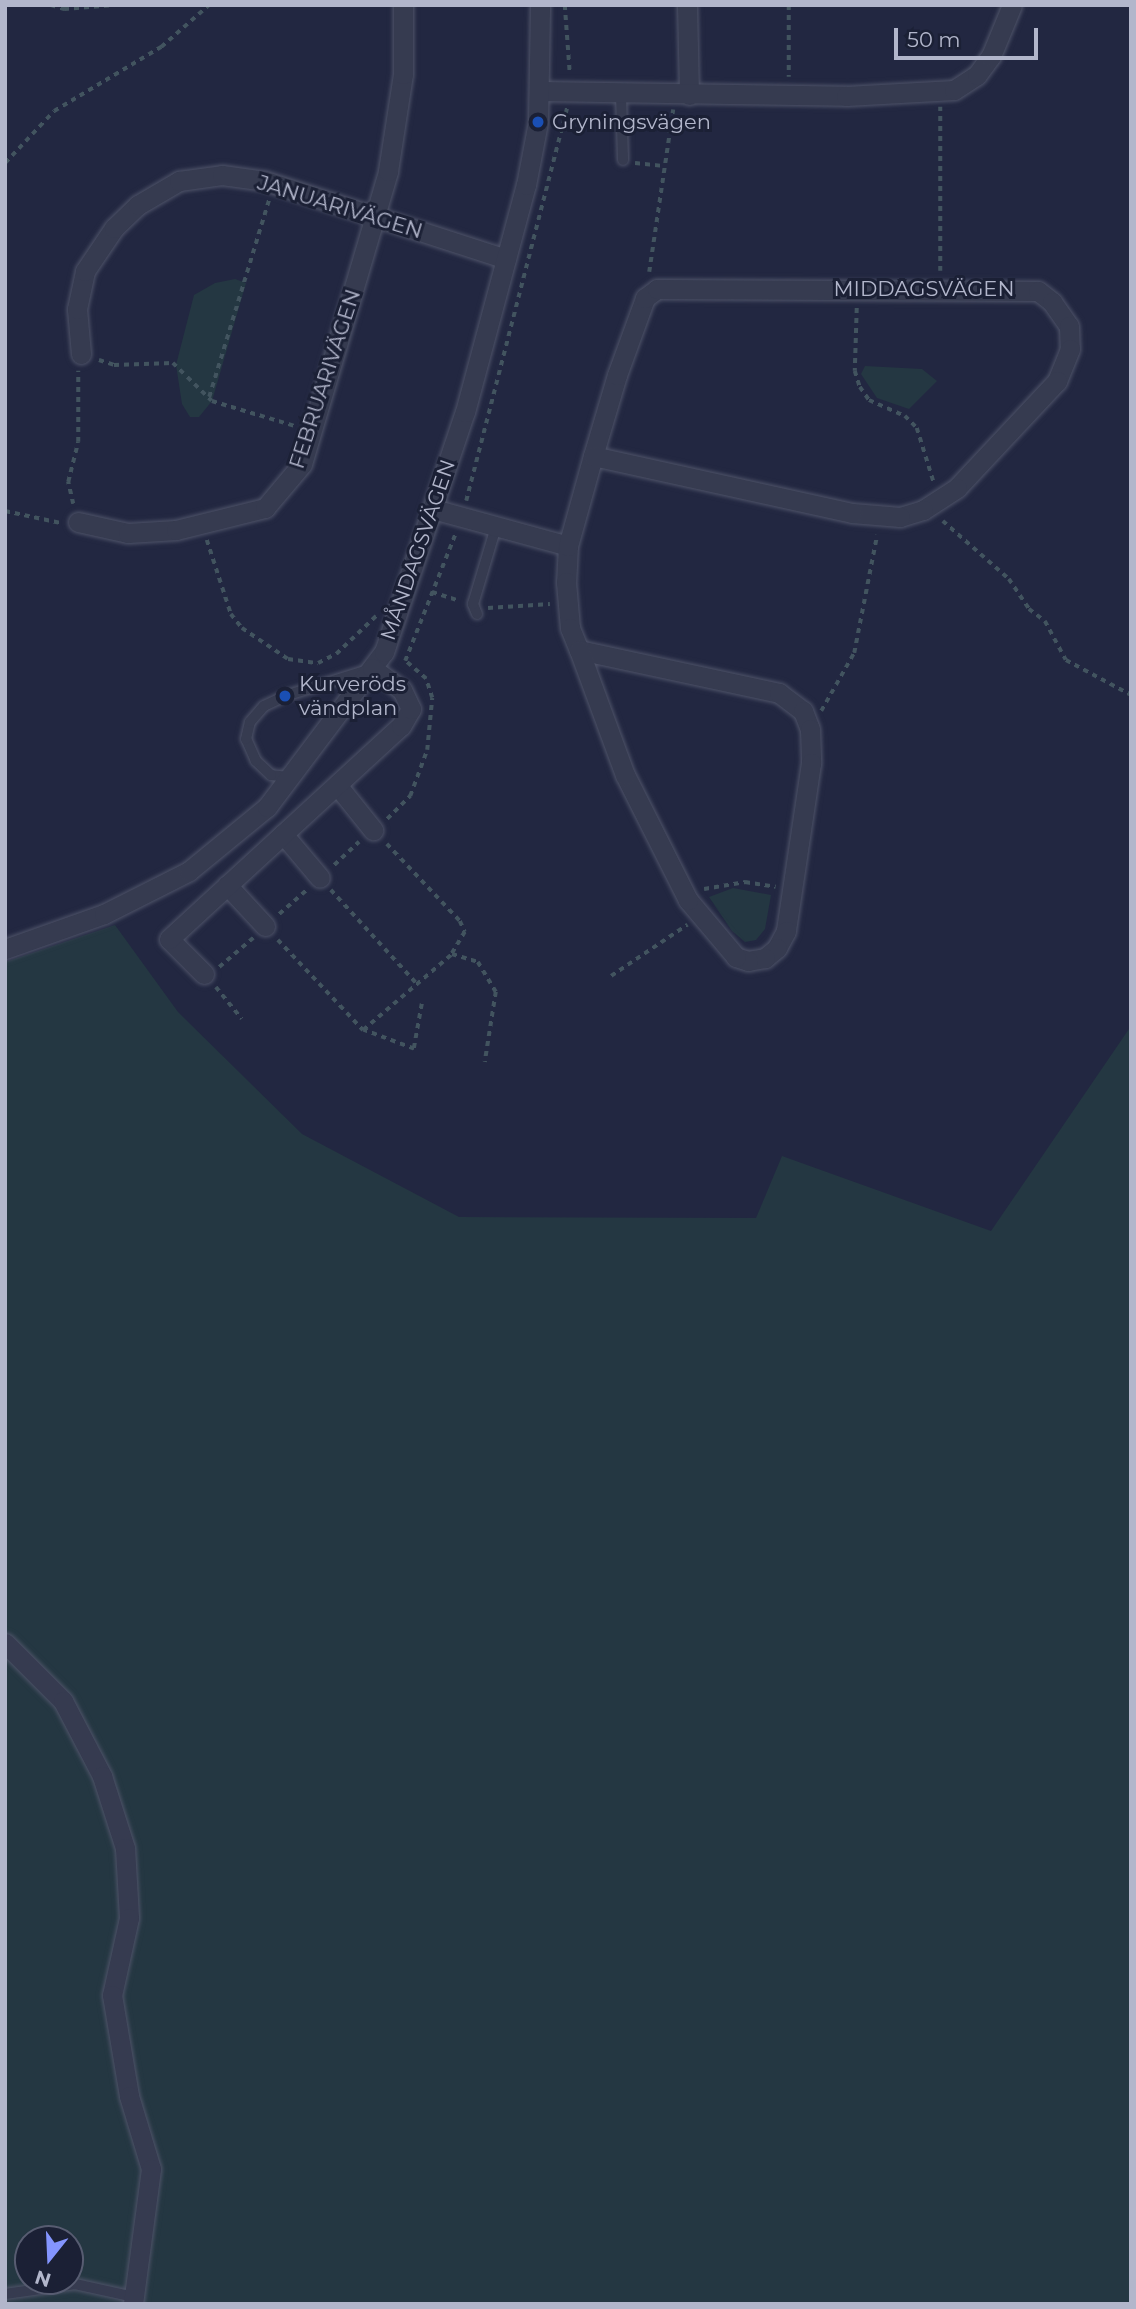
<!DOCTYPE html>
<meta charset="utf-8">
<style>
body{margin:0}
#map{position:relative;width:1136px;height:2309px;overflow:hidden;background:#222741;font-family:Montserrat,sans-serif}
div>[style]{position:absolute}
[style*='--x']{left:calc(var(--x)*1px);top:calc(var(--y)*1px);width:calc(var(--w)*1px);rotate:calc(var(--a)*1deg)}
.green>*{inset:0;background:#243742}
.path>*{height:3.5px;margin-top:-1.75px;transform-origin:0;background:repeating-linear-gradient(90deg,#42545f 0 5px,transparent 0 10px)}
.roads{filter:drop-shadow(0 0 2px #4e5368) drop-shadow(0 0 2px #4e5368)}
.service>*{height:10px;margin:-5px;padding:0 5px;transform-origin:5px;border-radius:5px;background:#363b50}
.minor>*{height:19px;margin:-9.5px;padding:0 9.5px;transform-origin:9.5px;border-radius:9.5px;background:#363b50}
.dots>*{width:19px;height:19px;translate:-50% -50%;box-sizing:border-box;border:4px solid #1b2035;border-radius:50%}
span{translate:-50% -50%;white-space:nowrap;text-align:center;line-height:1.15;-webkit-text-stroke:6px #1b2035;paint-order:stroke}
.poi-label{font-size:21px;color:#b2b6cb}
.left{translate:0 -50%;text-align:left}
.street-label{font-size:21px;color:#b2b6cb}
.frame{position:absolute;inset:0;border:7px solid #b2b6cb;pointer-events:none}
.north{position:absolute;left:14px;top:2225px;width:70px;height:70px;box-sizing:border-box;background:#1b2035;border:2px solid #575c71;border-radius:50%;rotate:198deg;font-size:19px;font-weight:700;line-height:28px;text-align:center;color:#b2b6cb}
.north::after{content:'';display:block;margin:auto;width:24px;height:32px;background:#8495ff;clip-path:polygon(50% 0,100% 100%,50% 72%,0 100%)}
.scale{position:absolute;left:894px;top:28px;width:144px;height:32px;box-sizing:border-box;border:4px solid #b2b6cb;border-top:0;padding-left:9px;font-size:21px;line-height:24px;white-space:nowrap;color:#b2b6cb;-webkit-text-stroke:5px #1b2035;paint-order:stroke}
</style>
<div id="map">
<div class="green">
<div style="clip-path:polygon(235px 279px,246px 283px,212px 401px,199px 417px,190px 417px,182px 404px,176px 365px,194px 295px,215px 283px)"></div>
<div style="clip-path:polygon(865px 366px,922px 369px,937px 381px,909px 409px,877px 398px,861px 374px)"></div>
<div style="clip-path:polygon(733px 888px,771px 895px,765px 929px,756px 940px,745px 942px,732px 931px,709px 897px)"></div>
<div style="clip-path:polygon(evenodd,115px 925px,178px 1012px,302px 1134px,459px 1217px,756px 1218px,782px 1156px,991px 1231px,1131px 1026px,1131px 2304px,5px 2304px,5px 962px,115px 925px,28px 2239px,70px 2239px,70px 2281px,28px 2281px,28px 2239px)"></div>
</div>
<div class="path">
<div style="--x:51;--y:5;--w:14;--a:17"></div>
<div style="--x:64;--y:9;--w:51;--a:-4.5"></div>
<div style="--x:565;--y:5;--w:68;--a:85.8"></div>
<div style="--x:789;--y:5;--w:72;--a:90"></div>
<div style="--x:5;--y:163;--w:71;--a:-46.7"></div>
<div style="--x:54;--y:111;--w:125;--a:-30.9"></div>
<div style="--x:161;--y:47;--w:64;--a:-41.2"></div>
<div style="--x:635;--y:163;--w:30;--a:6"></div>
<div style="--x:940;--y:271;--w:164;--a:-90"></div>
<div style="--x:649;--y:272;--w:164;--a:-81.6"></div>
<div style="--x:857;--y:308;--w:63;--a:91.8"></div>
<div style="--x:855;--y:371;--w:17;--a:73"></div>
<div style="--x:860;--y:387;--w:16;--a:55"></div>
<div style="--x:869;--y:400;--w:39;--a:24"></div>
<div style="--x:905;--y:416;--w:17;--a:45"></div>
<div style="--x:917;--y:428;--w:58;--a:72.8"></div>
<div style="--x:99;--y:360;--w:16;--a:18"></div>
<div style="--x:114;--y:365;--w:59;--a:-1.9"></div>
<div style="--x:173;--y:363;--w:54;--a:44.3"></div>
<div style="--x:212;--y:401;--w:87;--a:16.8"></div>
<div style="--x:209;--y:397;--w:207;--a:-73.1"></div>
<div style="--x:466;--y:501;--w:406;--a:-75.6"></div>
<div style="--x:73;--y:504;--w:23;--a:-103"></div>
<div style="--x:68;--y:482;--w:41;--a:-76"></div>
<div style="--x:78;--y:442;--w:71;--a:-90"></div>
<div style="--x:5;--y:511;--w:57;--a:12.1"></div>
<div style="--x:943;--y:521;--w:88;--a:41.3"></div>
<div style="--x:1009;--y:579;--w:36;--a:56"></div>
<div style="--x:1029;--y:609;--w:20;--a:37"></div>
<div style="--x:1045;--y:621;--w:44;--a:61.7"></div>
<div style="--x:1066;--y:660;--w:74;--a:28.3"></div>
<div style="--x:207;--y:540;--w:78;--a:72"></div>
<div style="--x:231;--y:614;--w:18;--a:52"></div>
<div style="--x:242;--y:628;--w:55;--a:34"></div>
<div style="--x:288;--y:659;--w:30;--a:8"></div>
<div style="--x:318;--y:663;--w:20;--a:-27"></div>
<div style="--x:336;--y:654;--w:55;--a:-43.5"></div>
<div style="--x:432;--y:592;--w:29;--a:18"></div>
<div style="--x:488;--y:608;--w:62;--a:-3.7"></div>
<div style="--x:821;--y:711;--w:67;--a:-60.4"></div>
<div style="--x:854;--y:653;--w:120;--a:-79"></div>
<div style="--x:387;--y:819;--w:33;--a:-45"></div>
<div style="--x:410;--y:796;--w:49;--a:-69.7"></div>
<div style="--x:427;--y:750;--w:52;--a:-84.5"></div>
<div style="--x:432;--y:698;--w:20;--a:-108"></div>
<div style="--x:426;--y:679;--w:28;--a:-139"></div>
<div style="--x:405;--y:661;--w:136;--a:-68.4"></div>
<div style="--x:387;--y:844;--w:106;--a:46.5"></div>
<div style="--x:460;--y:921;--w:12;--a:66"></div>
<div style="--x:465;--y:932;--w:26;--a:121"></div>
<div style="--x:334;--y:865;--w:34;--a:-43"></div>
<div style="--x:704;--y:889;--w:42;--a:-9.7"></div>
<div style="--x:745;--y:882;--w:31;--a:9"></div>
<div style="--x:331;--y:890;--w:127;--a:47.5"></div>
<div style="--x:279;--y:914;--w:38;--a:-41"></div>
<div style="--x:278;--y:940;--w:124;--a:46.6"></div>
<div style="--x:219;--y:967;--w:45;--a:-40.5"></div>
<div style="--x:611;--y:976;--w:92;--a:-33.9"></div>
<div style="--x:216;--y:987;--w:41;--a:50.9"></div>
<div style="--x:422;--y:1004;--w:46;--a:100.1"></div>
<div style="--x:414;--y:1049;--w:54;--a:-159.6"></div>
<div style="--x:363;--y:1030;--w:117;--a:-40.5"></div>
<div style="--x:452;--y:954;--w:27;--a:17"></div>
<div style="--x:478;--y:962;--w:35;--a:59"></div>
<div style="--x:496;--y:992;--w:71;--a:98.9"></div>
</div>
<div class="roads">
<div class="service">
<div style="--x:621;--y:95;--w:65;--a:88.2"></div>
<div style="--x:477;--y:614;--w:11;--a:-112"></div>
<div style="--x:473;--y:604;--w:80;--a:-73.4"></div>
<div style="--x:289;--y:777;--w:18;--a:-174"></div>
<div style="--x:271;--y:775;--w:21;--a:-137"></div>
<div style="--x:256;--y:761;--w:24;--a:-114"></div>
<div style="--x:246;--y:739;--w:17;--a:-77"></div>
<div style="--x:250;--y:722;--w:21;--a:-49"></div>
<div style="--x:264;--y:706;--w:23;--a:-25"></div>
<div style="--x:285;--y:696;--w:87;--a:-17.4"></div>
<div style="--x:5;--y:2294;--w:71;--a:-8.1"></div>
<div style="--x:75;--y:2284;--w:60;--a:12.4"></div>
</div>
<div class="minor">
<div style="--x:687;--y:5;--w:90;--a:88.7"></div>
<div style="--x:540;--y:91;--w:306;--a:0.9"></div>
<div style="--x:846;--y:96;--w:108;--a:-3.2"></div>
<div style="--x:954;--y:90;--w:27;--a:-33"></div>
<div style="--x:977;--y:75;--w:24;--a:-54"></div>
<div style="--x:991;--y:56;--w:55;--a:-67.6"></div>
<div style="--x:81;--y:354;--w:45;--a:-95.1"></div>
<div style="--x:77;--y:309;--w:39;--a:-78"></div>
<div style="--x:85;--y:271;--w:52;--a:-56"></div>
<div style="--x:114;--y:228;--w:33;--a:-44"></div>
<div style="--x:138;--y:205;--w:48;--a:-30.3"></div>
<div style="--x:179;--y:181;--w:43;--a:-7.9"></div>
<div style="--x:222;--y:175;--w:43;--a:7.9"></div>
<div style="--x:265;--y:181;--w:253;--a:17.9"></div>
<div style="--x:433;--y:509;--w:140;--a:15.3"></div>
<div style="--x:568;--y:546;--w:36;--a:93"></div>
<div style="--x:566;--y:582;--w:46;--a:85"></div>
<div style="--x:570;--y:628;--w:24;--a:68"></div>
<div style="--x:579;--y:650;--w:205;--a:12.1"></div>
<div style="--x:779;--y:693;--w:30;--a:37"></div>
<div style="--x:803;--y:711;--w:19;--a:69"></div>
<div style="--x:810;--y:729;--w:34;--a:88"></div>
<div style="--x:811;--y:763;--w:170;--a:98.5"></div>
<div style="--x:786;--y:931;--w:19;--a:118"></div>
<div style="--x:777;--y:948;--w:16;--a:140"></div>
<div style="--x:765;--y:958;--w:17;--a:170"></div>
<div style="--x:748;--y:961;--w:13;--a:-162"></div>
<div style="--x:736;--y:957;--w:75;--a:-130.1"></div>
<div style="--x:688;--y:900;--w:140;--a:-116.7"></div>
<div style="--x:625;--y:775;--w:133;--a:-110.2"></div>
<div style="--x:78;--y:522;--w:51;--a:12.4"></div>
<div style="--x:128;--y:533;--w:48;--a:-3.6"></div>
<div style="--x:176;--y:530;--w:92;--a:-13.9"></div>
<div style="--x:265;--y:508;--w:57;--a:-49.9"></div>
<div style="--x:302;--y:464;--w:305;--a:-73.6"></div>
<div style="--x:388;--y:171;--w:98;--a:-81.2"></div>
<div style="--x:403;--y:74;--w:69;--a:-90"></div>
<div style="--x:568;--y:546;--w:93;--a:-74.5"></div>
<div style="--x:593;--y:456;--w:84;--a:-73.5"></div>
<div style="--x:617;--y:375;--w:82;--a:-70"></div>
<div style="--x:645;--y:298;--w:15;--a:-37"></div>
<div style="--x:657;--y:289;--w:381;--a:0.3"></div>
<div style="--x:1038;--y:291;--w:18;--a:38"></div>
<div style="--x:1052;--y:302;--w:29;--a:55"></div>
<div style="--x:1069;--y:326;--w:23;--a:88"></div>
<div style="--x:1070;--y:349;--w:35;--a:112"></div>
<div style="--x:1057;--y:381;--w:146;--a:133.1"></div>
<div style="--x:957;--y:488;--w:40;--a:147.1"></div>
<div style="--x:923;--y:510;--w:24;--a:163"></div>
<div style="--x:900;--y:517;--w:48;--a:-175.2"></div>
<div style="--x:852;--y:513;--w:265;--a:-167.6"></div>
<div style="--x:337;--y:785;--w:58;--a:51.3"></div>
<div style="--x:283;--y:834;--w:57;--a:49.9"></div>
<div style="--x:227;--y:885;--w:56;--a:47.2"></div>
<div style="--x:5;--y:949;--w:105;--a:-19.5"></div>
<div style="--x:104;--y:914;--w:95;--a:-26.8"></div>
<div style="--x:189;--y:871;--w:101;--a:-39.4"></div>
<div style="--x:267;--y:807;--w:194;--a:-53"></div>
<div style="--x:384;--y:652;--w:253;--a:-71.4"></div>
<div style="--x:465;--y:412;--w:235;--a:-75"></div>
<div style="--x:526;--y:185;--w:64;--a:-79.2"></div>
<div style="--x:538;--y:122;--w:117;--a:-89"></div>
<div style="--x:204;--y:974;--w:49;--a:-135"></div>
<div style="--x:169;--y:939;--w:315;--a:-42.6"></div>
<div style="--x:401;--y:726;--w:20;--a:-60"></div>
<div style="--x:411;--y:709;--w:21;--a:-115"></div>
<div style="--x:402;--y:690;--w:37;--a:-144"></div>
<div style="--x:5;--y:1643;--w:82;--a:45"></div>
<div style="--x:63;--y:1701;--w:85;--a:62.5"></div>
<div style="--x:102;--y:1776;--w:76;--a:72.3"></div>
<div style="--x:125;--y:1848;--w:70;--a:86.7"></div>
<div style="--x:129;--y:1918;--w:79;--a:102.4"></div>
<div style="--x:112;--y:1995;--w:102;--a:80.4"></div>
<div style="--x:129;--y:2096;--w:76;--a:73.2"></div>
<div style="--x:151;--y:2169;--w:136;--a:97.6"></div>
</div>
</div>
<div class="dots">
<div style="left:538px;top:122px;background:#1a4fb4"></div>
<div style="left:285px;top:696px;background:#1a4fb4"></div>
</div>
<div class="poi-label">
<span class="left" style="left:552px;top:122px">Gryningsvägen</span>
<span class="left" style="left:299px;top:696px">Kurveröds<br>vändplan</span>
</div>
<div class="street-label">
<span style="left:340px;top:207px;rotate:17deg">JANUARIVÄGEN</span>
<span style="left:924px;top:289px">MIDDAGSVÄGEN</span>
<span style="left:325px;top:379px;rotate:-72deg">FEBRUARIVÄGEN</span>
<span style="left:418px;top:550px;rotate:-71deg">MÅNDAGSVÄGEN</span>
</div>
<div class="frame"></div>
<div class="north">N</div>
<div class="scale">50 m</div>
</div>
